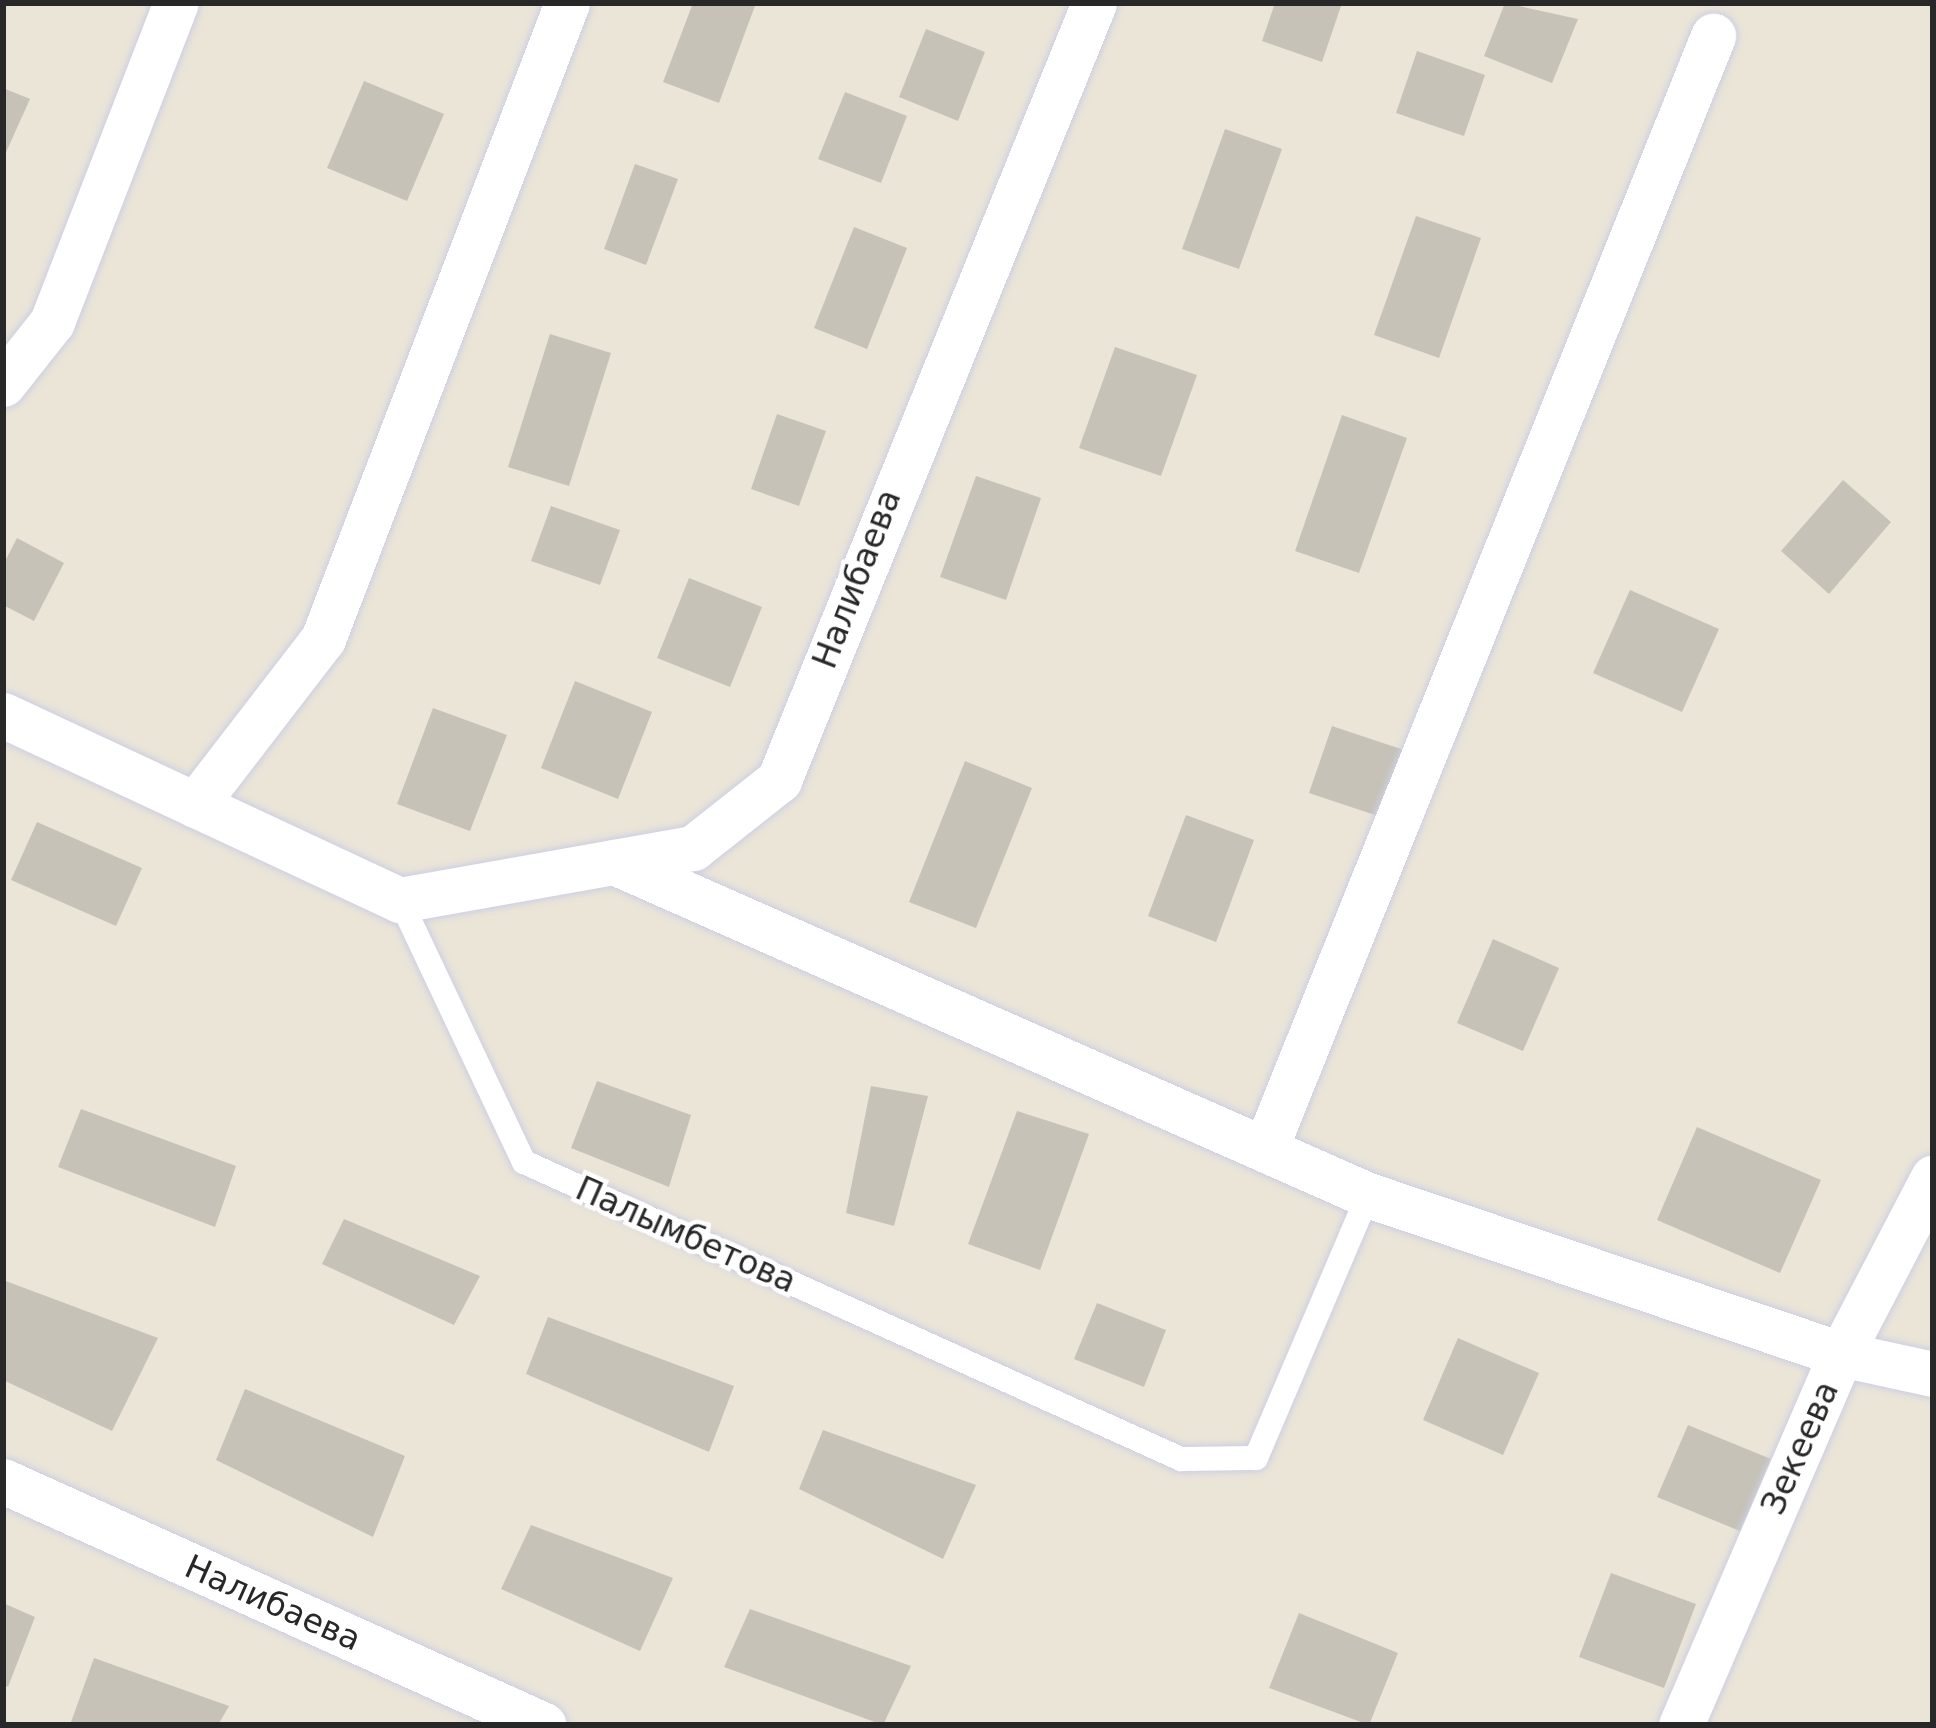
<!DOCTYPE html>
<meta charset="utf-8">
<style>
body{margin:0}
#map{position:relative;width:1936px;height:1728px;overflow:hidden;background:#ebe5d8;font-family:"DejaVu Sans",sans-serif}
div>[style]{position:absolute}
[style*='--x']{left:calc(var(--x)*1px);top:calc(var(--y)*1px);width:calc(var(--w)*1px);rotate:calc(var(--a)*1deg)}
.building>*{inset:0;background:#c6c2b8}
.roads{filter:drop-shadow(0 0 3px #cdcfe2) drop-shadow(0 0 3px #cdcfe2)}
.lane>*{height:24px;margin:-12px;padding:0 12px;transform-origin:12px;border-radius:12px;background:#fff}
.street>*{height:45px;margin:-22.5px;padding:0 22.5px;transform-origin:22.5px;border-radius:22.5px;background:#fff}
span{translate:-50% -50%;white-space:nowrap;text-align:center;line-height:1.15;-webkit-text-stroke:9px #fff;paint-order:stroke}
.street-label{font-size:33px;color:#282828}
.frame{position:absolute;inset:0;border:6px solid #282828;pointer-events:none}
</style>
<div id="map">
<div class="building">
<div style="clip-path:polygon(693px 3px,756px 3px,719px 103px,663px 82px)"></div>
<div style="clip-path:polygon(1275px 3px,1342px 3px,1322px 62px,1262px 41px)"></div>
<div style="clip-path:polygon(1505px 3px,1578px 19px,1552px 83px,1484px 56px)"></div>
<div style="clip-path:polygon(926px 29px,985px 52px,958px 121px,899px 97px)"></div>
<div style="clip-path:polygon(1417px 51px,1485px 75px,1464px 136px,1396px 113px)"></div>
<div style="clip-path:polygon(364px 81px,444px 114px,407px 201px,327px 168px)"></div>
<div style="clip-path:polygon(3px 88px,30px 99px,3px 159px)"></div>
<div style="clip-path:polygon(845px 92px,907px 116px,881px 183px,818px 159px)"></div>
<div style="clip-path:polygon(1225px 129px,1282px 149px,1239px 269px,1182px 249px)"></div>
<div style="clip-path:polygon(635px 164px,678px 179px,646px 265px,604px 249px)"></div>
<div style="clip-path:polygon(1416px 216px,1481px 238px,1439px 358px,1374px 335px)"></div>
<div style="clip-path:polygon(854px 227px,907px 248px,867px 349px,814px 328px)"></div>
<div style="clip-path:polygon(550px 334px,611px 353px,569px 486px,508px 467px)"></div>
<div style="clip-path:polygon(1115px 347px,1197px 375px,1161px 476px,1079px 448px)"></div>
<div style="clip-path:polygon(777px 414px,826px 431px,799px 506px,751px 489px)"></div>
<div style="clip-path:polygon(1342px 415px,1407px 438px,1359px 573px,1295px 551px)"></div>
<div style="clip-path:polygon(976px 476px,1041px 498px,1006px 600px,940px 577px)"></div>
<div style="clip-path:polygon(1843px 480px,1891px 522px,1829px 594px,1781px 551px)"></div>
<div style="clip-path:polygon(551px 506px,620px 530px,600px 585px,531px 561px)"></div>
<div style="clip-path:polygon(17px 538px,64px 563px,34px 621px,3px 605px,3px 565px)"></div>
<div style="clip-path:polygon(689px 578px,762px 607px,730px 687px,657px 658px)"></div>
<div style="clip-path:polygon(1630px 590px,1719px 629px,1682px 712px,1593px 673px)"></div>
<div style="clip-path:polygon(575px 681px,652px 712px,618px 799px,541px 768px)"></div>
<div style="clip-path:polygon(433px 708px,507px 735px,470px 831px,397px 804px)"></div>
<div style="clip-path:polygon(1332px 726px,1404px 750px,1381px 817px,1309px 793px)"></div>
<div style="clip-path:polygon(965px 761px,1032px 788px,976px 928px,909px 902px)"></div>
<div style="clip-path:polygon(1186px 815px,1254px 840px,1216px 942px,1148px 916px)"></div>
<div style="clip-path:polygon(37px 822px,142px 868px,116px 926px,11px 880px)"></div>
<div style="clip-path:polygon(1493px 939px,1559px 968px,1523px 1051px,1457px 1023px)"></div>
<div style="clip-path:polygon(597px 1081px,691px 1115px,669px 1187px,571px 1148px)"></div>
<div style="clip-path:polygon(871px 1086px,928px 1096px,894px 1226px,846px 1213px)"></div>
<div style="clip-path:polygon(81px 1109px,236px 1166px,215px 1227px,58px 1167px)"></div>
<div style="clip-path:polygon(1017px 1111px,1089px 1134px,1040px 1270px,968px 1244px)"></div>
<div style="clip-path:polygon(1697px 1127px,1821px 1180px,1780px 1273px,1657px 1220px)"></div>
<div style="clip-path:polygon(344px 1219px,480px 1276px,454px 1325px,322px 1264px)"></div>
<div style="clip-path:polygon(3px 1280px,158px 1338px,112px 1431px,3px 1380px)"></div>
<div style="clip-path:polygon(1097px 1303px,1166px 1330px,1144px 1387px,1074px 1359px)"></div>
<div style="clip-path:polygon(548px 1317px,734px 1386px,709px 1452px,526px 1374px)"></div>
<div style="clip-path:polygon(1458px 1338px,1539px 1373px,1503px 1455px,1423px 1420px)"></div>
<div style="clip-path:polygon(245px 1389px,405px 1456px,373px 1537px,216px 1460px)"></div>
<div style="clip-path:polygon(1688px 1425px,1771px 1459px,1740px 1531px,1657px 1497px)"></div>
<div style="clip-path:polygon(823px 1430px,976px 1485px,943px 1559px,799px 1489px)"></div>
<div style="clip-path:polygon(531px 1525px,673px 1578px,640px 1651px,501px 1589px)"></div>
<div style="clip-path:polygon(1611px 1573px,1696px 1604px,1664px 1688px,1579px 1657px)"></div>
<div style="clip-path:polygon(3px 1603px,35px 1617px,8px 1687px,3px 1684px)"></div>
<div style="clip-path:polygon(750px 1609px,911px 1666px,883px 1725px,724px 1667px)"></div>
<div style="clip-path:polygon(1299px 1613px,1398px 1653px,1369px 1725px,1269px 1688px)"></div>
<div style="clip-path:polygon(94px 1658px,229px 1706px,218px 1725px,70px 1725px)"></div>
</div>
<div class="roads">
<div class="lane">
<div style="--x:400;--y:900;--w:290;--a:64.7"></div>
<div style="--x:524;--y:1162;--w:721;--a:24.33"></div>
<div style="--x:1181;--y:1459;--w:75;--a:-0.8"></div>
<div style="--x:1256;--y:1458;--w:286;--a:-66.9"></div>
</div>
<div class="street">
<div style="--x:3;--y:384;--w:79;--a:-51.7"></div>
<div style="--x:52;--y:322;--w:342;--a:-68.8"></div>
<div style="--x:3;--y:715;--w:438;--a:25"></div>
<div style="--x:400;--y:900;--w:298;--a:-10.1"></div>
<div style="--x:693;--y:848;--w:110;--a:-38.3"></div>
<div style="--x:779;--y:780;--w:838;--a:-67.93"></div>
<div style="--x:195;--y:805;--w:210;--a:-52.4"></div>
<div style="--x:323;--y:639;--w:681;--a:-69.01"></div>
<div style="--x:614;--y:862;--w:824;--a:23.83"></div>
<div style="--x:1368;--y:1195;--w:499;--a:18.6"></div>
<div style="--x:1841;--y:1354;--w:94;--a:12.3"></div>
<div style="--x:1266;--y:1147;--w:1198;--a:-68.08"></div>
<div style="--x:3;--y:1481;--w:593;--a:24.28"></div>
<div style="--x:1681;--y:1725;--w:404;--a:-66.7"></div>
<div style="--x:1841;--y:1354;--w:199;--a:-62.5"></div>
</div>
</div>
<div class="street-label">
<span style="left:857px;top:579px;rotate:-69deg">Налибаева</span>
<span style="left:686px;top:1235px;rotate:24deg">Палымбетова</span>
<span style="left:1800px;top:1448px;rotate:-66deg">Зекеева</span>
<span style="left:273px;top:1603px;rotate:24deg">Налибаева</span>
</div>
<div class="frame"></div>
</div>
